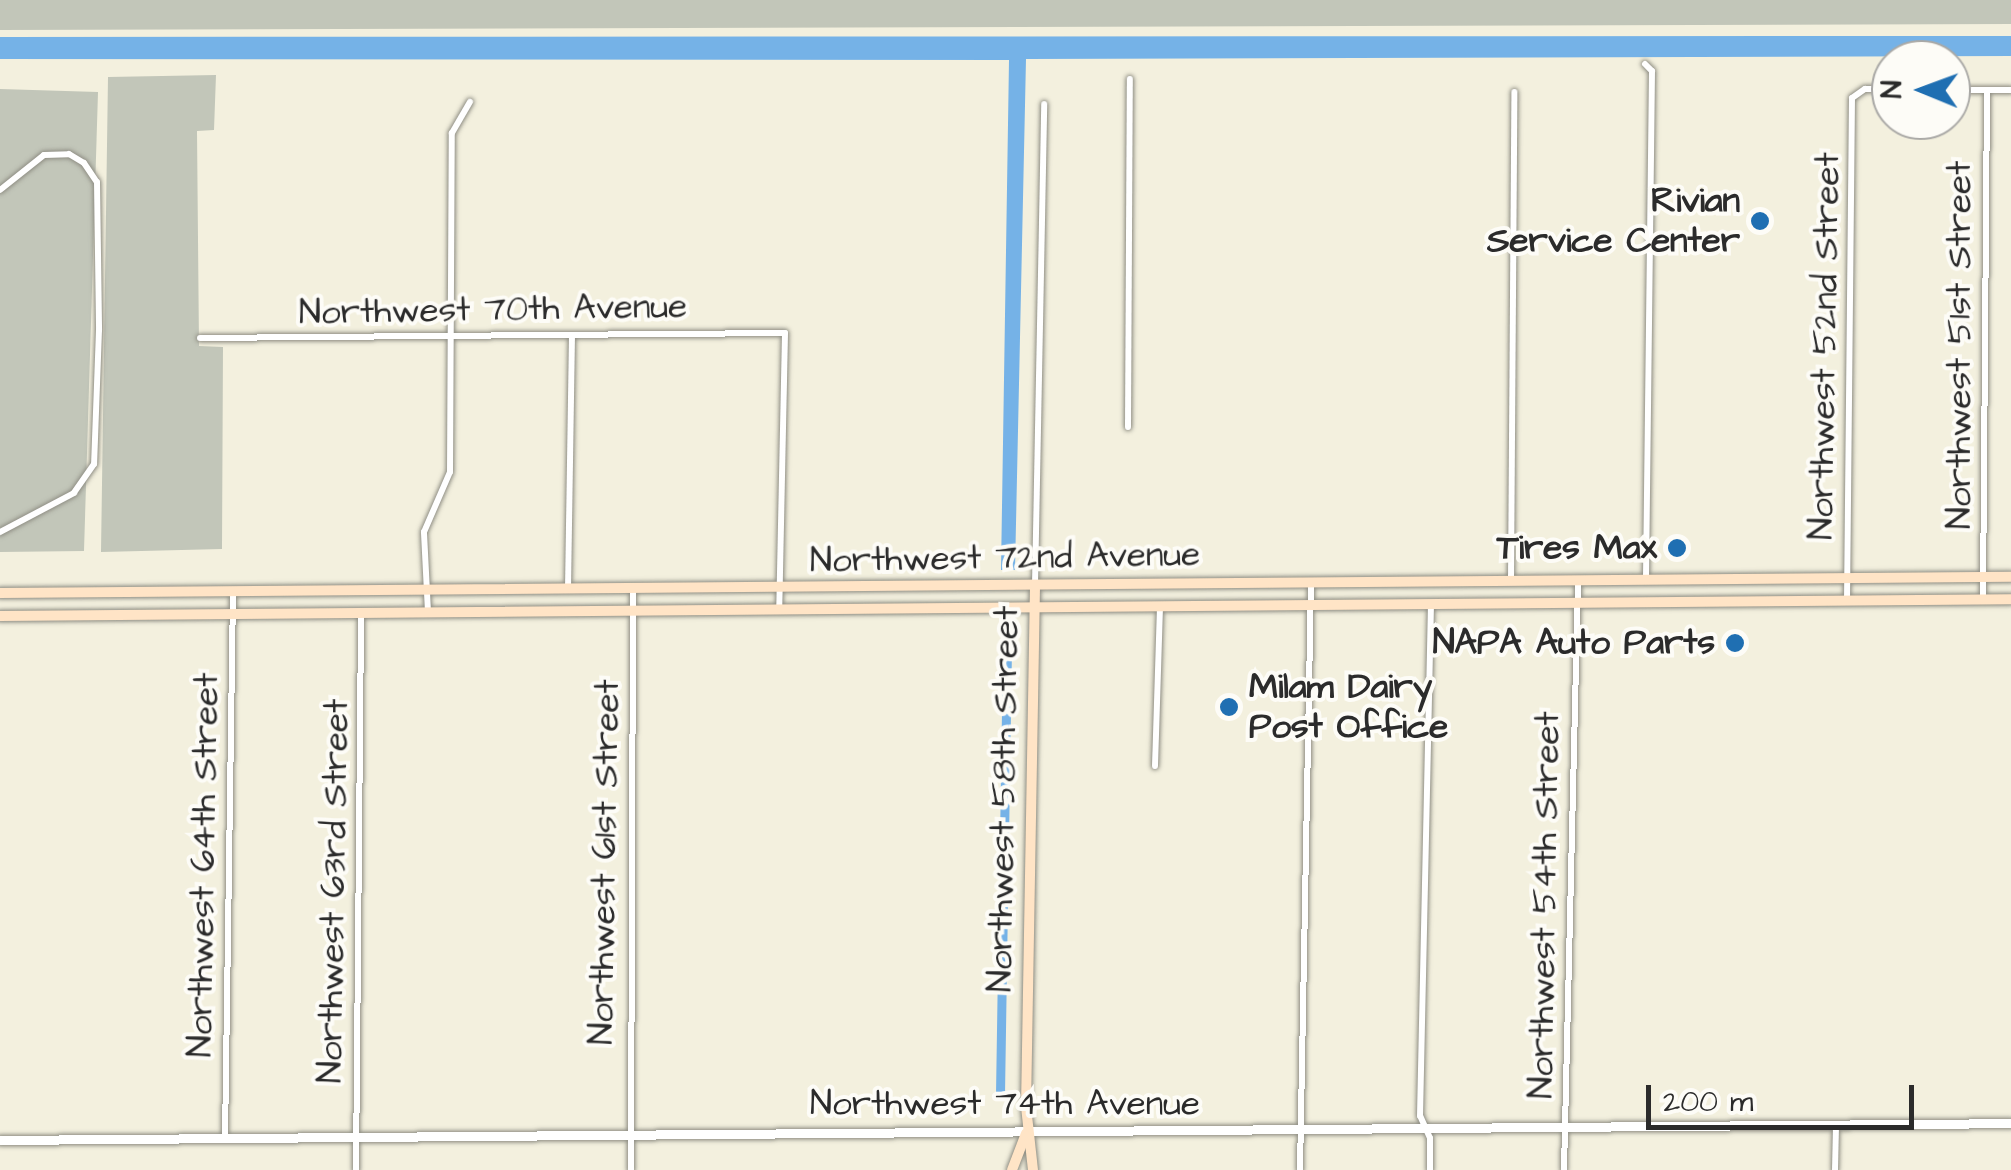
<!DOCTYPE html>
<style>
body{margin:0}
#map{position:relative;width:2011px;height:1170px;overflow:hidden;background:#f3f0de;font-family:"Architects Daughter",sans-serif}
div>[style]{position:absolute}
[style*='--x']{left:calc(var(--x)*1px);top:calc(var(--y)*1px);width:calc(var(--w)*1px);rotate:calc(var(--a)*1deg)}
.industrial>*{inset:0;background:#c2c6b9}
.water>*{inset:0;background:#75b2e7}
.canal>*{height:9px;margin:-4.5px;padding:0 4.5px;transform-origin:4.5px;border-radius:4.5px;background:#75b2e7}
.roads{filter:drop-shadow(0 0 2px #8f8e84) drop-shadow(0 0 2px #8f8e84)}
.minor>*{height:6px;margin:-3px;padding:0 3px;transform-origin:3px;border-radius:3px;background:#fff}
.tertiary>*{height:9px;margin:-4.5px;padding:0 4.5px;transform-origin:4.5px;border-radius:4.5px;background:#fff}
.secondary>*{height:10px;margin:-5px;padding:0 5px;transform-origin:5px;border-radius:5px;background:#ffe4c6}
.dots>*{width:28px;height:28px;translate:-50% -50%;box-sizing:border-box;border:5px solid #fdfcf7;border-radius:50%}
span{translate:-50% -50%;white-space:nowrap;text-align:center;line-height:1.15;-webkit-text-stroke:8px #fdfcf7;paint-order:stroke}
.poi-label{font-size:35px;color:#2b2b2b;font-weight:700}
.right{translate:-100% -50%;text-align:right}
.left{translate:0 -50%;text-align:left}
.street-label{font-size:35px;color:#2b2b2b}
.north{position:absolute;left:1871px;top:40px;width:100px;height:100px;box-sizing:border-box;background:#fdfcf7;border:2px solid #a9a8a5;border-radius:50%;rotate:271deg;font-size:28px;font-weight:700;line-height:40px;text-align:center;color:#2b2b2b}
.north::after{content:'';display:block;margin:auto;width:35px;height:45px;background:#1f6fb2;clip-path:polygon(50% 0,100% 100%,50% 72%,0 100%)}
.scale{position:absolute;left:1646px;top:1085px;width:268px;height:45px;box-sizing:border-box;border:5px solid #2b2b2b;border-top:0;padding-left:12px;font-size:30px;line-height:35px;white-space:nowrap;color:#2b2b2b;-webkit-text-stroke:8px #fdfcf7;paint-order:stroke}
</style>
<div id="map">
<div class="industrial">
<div style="clip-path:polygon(0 0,2011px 0,2011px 24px,0 30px)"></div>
<div style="clip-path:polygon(216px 75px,214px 130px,197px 131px,199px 346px,223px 347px,222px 549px,101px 552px,108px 77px)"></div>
<div style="clip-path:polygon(0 89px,98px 92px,84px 551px,0 552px)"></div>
</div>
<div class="water">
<div style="clip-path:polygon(2011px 36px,2011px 56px,1026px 59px,1015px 570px,1001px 570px,1009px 60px,0 59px,0 37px)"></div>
</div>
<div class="canal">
<div style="--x:1000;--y:1094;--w:458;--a:-89.1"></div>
</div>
<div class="roads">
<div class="minor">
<div style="--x:1645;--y:64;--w:10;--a:45"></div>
<div style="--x:1652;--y:71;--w:509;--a:90.68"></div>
<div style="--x:1951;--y:90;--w:60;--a:0"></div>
<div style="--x:0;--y:190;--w:56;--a:-38.5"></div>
<div style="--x:44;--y:155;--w:25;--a:-2"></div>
<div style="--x:69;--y:154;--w:17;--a:31"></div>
<div style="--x:84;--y:163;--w:23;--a:56"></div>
<div style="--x:97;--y:182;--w:148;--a:89.2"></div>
<div style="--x:99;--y:330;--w:134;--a:92.1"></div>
<div style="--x:94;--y:464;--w:35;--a:125"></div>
<div style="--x:74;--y:493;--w:84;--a:152.2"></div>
<div style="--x:200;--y:338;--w:585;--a:-0.49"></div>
<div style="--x:785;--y:333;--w:276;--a:91.2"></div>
<div style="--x:1128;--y:427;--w:348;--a:-89.7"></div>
<div style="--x:1511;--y:581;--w:489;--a:-89.6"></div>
<div style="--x:1035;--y:585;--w:481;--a:-88.9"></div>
<div style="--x:568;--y:589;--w:254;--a:-89.1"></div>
<div style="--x:1983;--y:599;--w:509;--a:-89.55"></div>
<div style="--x:1847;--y:600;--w:502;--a:-89.43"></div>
<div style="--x:1852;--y:98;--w:16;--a:-35"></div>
<div style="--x:1865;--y:89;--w:26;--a:0"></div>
<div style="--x:428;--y:612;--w:80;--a:-92.9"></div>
<div style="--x:424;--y:532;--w:65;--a:-66.6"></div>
<div style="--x:450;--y:472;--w:339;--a:-89.7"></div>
<div style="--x:452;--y:133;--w:36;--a:-60"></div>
<div style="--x:1155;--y:766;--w:160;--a:-88.2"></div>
<div style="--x:225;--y:1138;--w:546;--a:-89.16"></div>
<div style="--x:356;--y:1170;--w:556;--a:-89.48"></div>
<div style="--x:631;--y:1170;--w:581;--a:-89.8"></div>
<div style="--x:1300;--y:1170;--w:587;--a:-88.93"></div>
<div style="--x:1430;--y:1170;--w:32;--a:-90"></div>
<div style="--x:1430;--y:1138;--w:24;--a:-114"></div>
<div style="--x:1420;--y:1116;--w:512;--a:-88.77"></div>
<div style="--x:1564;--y:1170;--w:589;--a:-88.64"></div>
<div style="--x:1835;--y:1170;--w:45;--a:-88.7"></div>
</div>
<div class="tertiary">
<div style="--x:0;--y:1140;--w:2011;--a:-0.48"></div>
</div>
<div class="secondary">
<div style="--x:0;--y:593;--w:2011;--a:-0.46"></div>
<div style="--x:0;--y:616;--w:2011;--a:-0.48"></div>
<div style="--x:1012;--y:1170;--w:39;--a:-69"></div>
<div style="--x:1033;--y:1170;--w:63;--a:-96.3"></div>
<div style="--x:1026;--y:1107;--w:522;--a:-89.01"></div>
</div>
</div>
<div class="dots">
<div style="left:1760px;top:221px;background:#1f6fb2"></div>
<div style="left:1677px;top:548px;background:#1f6fb2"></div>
<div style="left:1735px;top:643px;background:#1f6fb2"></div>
<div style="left:1229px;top:707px;background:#1f6fb2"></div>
</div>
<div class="poi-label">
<span class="right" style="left:1740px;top:221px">Rivian<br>Service Center</span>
<span class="right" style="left:1657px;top:548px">Tires Max</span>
<span class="right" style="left:1715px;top:643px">NAPA Auto Parts</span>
<span class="left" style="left:1249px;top:707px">Milam Dairy<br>Post Office</span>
</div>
<div class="street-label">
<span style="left:493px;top:310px;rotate:-1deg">Northwest 70th Avenue</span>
<span style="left:1960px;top:345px;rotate:-90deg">Northwest 51st Street</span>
<span style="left:1825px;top:346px;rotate:-89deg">Northwest 52nd Street</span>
<span style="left:1005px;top:558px;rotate:-1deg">Northwest 72nd Avenue</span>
<span style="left:1004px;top:799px;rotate:-89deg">Northwest 58th Street</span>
<span style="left:605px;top:862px;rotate:-89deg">Northwest 61st Street</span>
<span style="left:204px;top:865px;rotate:-89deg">Northwest 64th Street</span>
<span style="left:334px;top:891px;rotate:-89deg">Northwest 63rd Street</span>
<span style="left:1545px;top:905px;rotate:-89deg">Northwest 54th Street</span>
<span style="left:1005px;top:1104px">Northwest 74th Avenue</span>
</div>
<div class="north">N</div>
<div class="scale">200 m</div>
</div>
